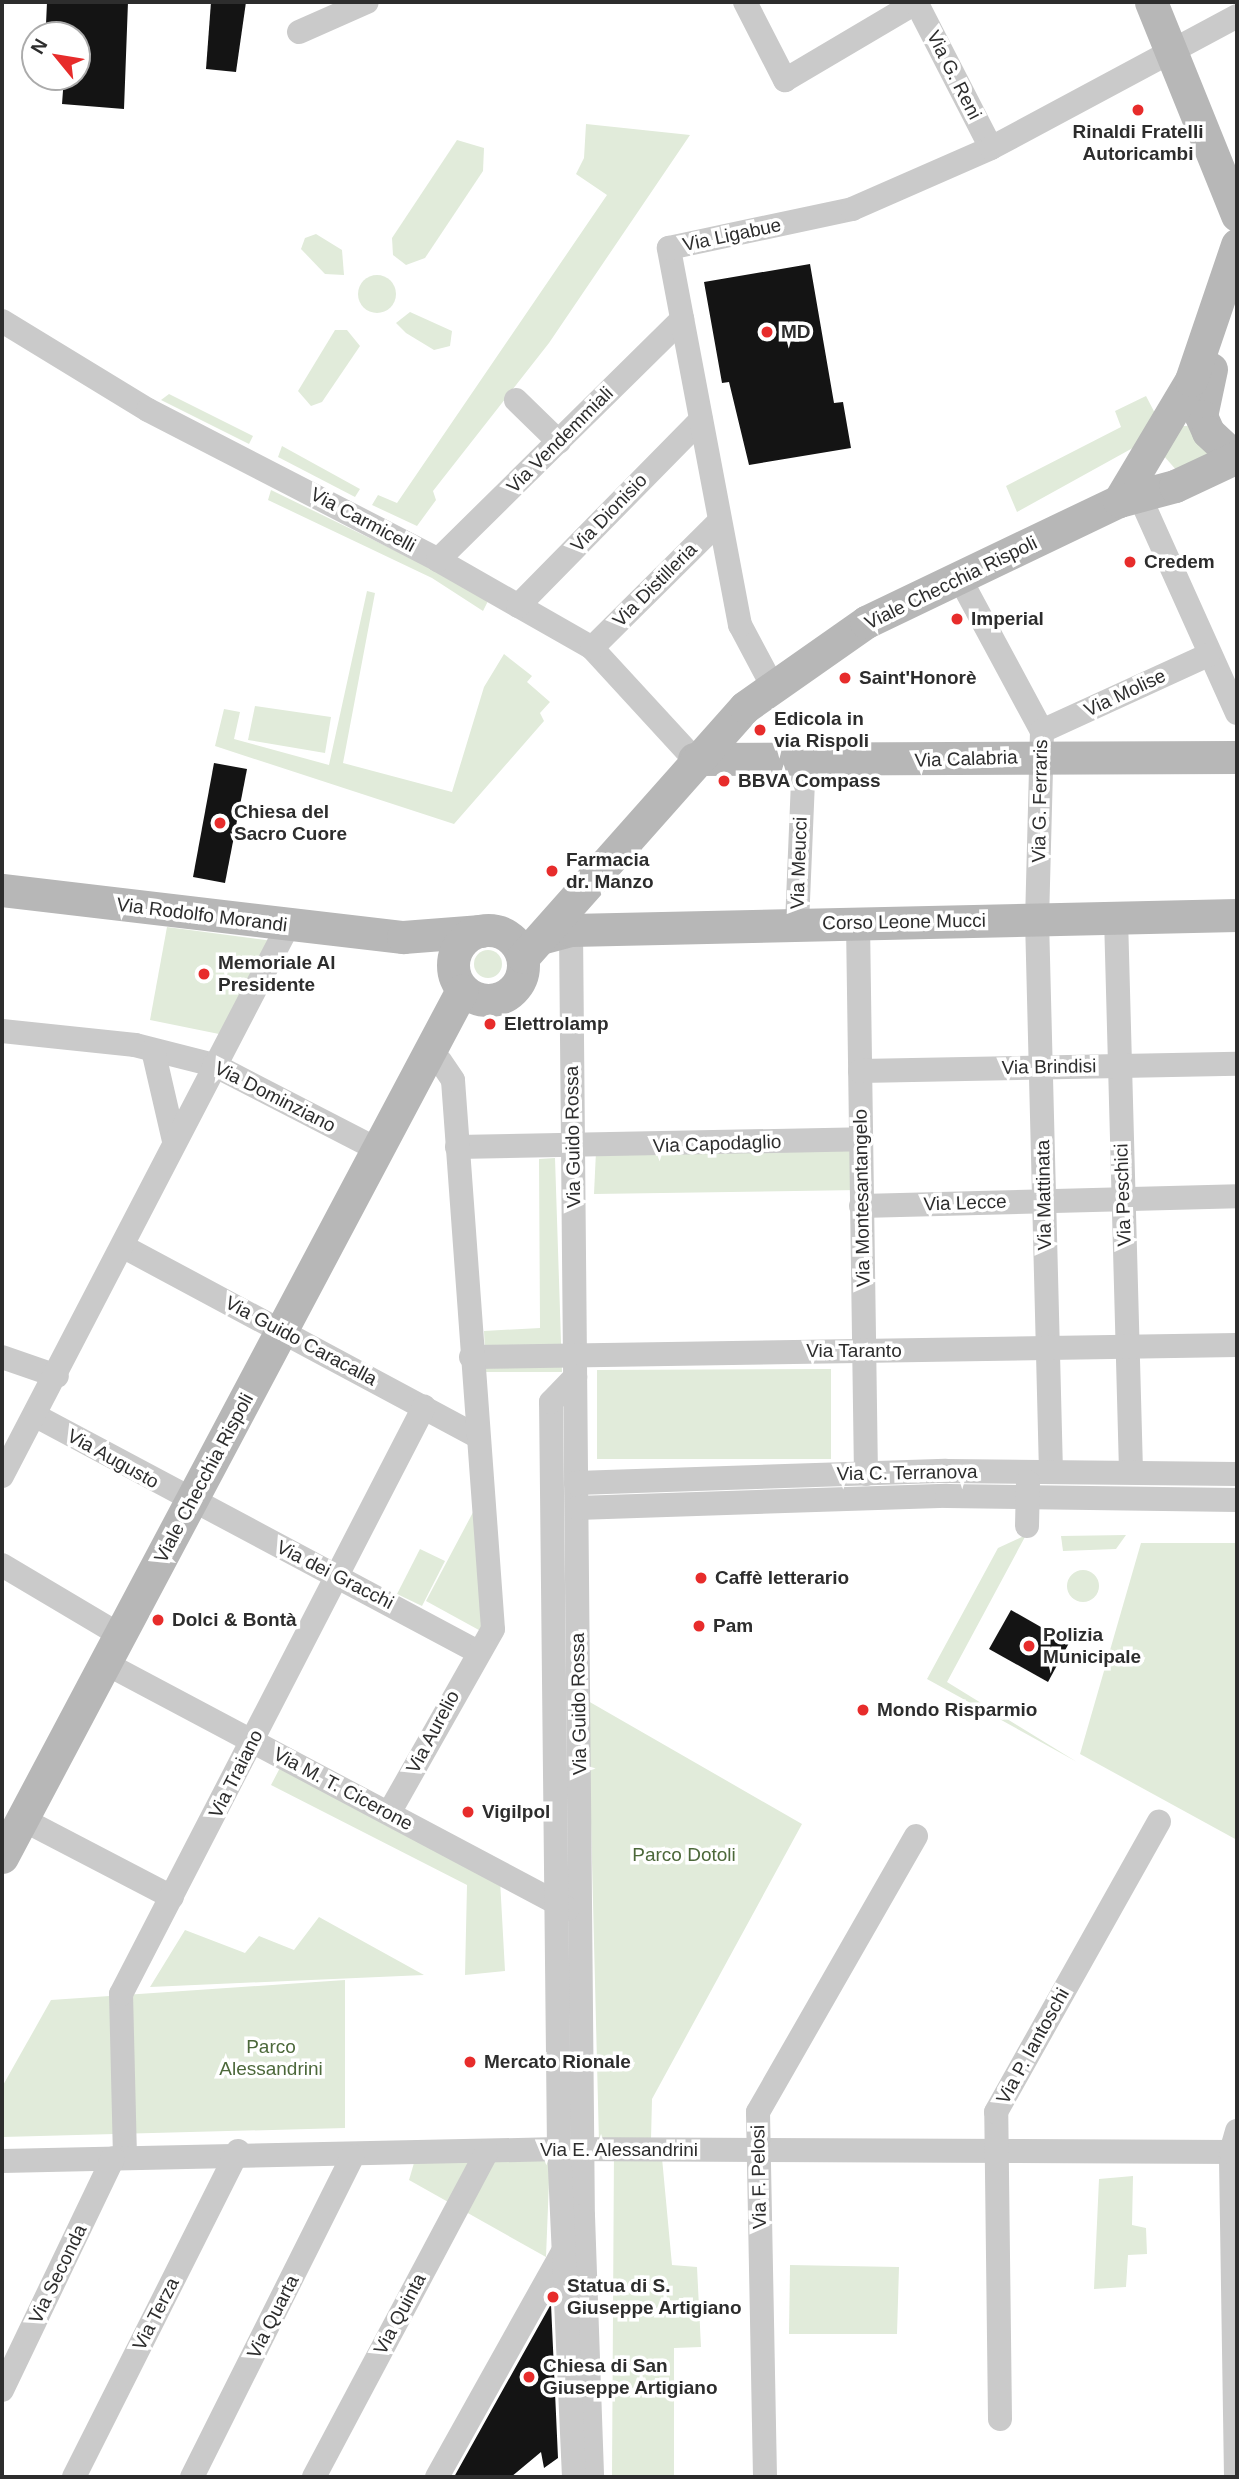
<!DOCTYPE html>
<meta charset="utf-8">
<style>
body{margin:0}
#map{position:relative;width:1239px;height:2479px;overflow:hidden;background:#fff;font-family:Helvetica,sans-serif}
div>[style]{position:absolute}
[style*='--x']{left:calc(var(--x)*1px);top:calc(var(--y)*1px);width:calc(var(--w)*1px);rotate:calc(var(--a)*1deg)}
.green>*{inset:0;background:#e1ebda}
.round{border-radius:50%}
.building>*{inset:0;background:#141414}
.street>*{height:24px;margin:-12px;padding:0 12px;transform-origin:12px;border-radius:12px;background:#cacaca}
.secondary>*{height:33px;margin:-16.5px;padding:0 16.5px;transform-origin:16.5px;border-radius:16.5px;background:#b7b7b7}
.secondary>.ring{margin:-16.5px;padding:0;box-sizing:content-box;background:none;border:33px solid #b7b7b7;border-radius:50%}
.dots>*{width:19px;height:19px;translate:-50% -50%;box-sizing:border-box;border:4px solid #fff;border-radius:50%}
span{translate:-50% -50%;white-space:nowrap;text-align:center;line-height:1.15;-webkit-text-stroke:7px #fff;paint-order:stroke}
.street-label{font-size:19px;color:#2d2d2d}
.poi-label{font-size:19px;color:#2d2d2d;font-weight:700}
.left{translate:0 -50%;text-align:left}
.park-label{font-size:19px;color:#4c683a}
.frame{position:absolute;inset:0;border:4px solid #2d2d2d;pointer-events:none}
.north{position:absolute;left:21px;top:21px;width:70px;height:70px;box-sizing:border-box;background:#fff;border:2px solid #ababab;border-radius:50%;rotate:300deg;font-size:19px;font-weight:700;line-height:28px;text-align:center;color:#2d2d2d}
.north::after{content:'';display:block;margin:auto;width:24px;height:32px;background:#e72c2b;clip-path:polygon(50% 0,100% 100%,50% 72%,0 100%)}
</style>
<div id="map">
<div class="green">
<div style="clip-path:polygon(586px 124px,690px 135px,549px 343px,433px 491px,436px 500px,417px 526px,372px 505px,378px 495px,397px 503px,607px 195px,576px 174px,584px 158px)"></div>
<div style="clip-path:polygon(457px 140px,484px 148px,483px 171px,425px 258px,406px 265px,393px 255px,392px 238px)"></div>
<div style="clip-path:polygon(316px 234px,342px 250px,344px 275px,325px 274px,301px 249px,305px 238px)"></div>
<div class="round" style="left:358px;top:275px;width:38px;height:38px"></div>
<div style="clip-path:polygon(410px 312px,452px 331px,450px 346px,434px 350px,406px 333px,396px 323px)"></div>
<div style="clip-path:polygon(335px 330px,347px 330px,360px 346px,322px 402px,311px 406px,298px 391px)"></div>
<div style="clip-path:polygon(169px 394px,253px 436px,249px 444px,161px 400px)"></div>
<div style="clip-path:polygon(1146px 396px,1158px 419px,1140px 444px,1017px 512px,1006px 486px,1121px 427px,1115px 411px)"></div>
<div style="clip-path:polygon(1181px 426px,1188px 426px,1209px 453px,1178px 472px,1163px 455px)"></div>
<div style="clip-path:polygon(282px 446px,360px 489px,355px 497px,278px 457px)"></div>
<div style="clip-path:polygon(271px 490px,433px 569px,488px 601px,483px 611px,432px 578px,268px 500px)"></div>
<div style="clip-path:polygon(367px 591px,375px 593px,343px 763px,452px 792px,484px 687px,504px 654px,532px 676px,527px 682px,550px 702px,540px 713px,544px 721px,454px 824px,215px 746px,224px 709px,240px 712px,234px 739px,329px 765px)"></div>
<div style="clip-path:polygon(255px 706px,331px 717px,325px 753px,248px 740px)"></div>
<div style="clip-path:polygon(167px 927px,274px 941px,224px 1035px,150px 1020px)"></div>
<div class="round" style="left:474px;top:950px;width:28px;height:28px"></div>
<div style="clip-path:polygon(859px 1146px,860px 1190px,594px 1194px,596px 1151px)"></div>
<div style="clip-path:polygon(555px 1158px,562px 1372px,486px 1372px,484px 1331px,540px 1328px,539px 1159px)"></div>
<div style="clip-path:polygon(831px 1369px,831px 1459px,597px 1459px,597px 1370px)"></div>
<div style="clip-path:polygon(479px 1501px,488px 1635px,426px 1601px)"></div>
<div style="clip-path:polygon(1026px 1535px,947px 1682px,1077px 1762px,927px 1679px,998px 1548px)"></div>
<div style="clip-path:polygon(1126px 1535px,1116px 1549px,1063px 1551px,1061px 1536px)"></div>
<div style="clip-path:polygon(1141px 1543px,1237px 1543px,1237px 1840px,1080px 1754px)"></div>
<div style="clip-path:polygon(420px 1549px,445px 1561px,422px 1606px,397px 1594px)"></div>
<div class="round" style="left:1067px;top:1570px;width:32px;height:32px"></div>
<div style="clip-path:polygon(588px 1701px,802px 1824px,652px 2099px,651px 2140px,599px 2143px)"></div>
<div style="clip-path:polygon(282px 1764px,500px 1880px,505px 1971px,465px 1975px,467px 1885px,271px 1785px)"></div>
<div style="clip-path:polygon(319px 1917px,424px 1975px,150px 1987px,185px 1930px,245px 1953px,259px 1936px,294px 1950px)"></div>
<div style="clip-path:polygon(345px 1980px,345px 2128px,2px 2137px,2px 2087px,51px 2000px)"></div>
<div style="clip-path:polygon(614px 2149px,662px 2158px,672px 2265px,697px 2267px,701px 2347px,674px 2348px,674px 2477px,612px 2477px)"></div>
<div style="clip-path:polygon(550px 2156px,546px 2257px,409px 2180px,414px 2163px)"></div>
<div style="clip-path:polygon(1133px 2176px,1132px 2225px,1146px 2228px,1147px 2254px,1128px 2255px,1126px 2287px,1094px 2289px,1099px 2179px)"></div>
<div style="clip-path:polygon(790px 2265px,899px 2267px,897px 2334px,789px 2334px)"></div>
</div>
<div class="building">
<div style="clip-path:polygon(47px 2px,128px 2px,124px 109px,62px 104px,64px 77px,77px 77px,77px 35px,68px 35px,69px 26px,46px 24px)"></div>
<div style="clip-path:polygon(211px 2px,246px 2px,236px 72px,206px 69px)"></div>
<div style="clip-path:polygon(810px 264px,834px 403px,843px 402px,851px 448px,749px 465px,729px 382px,722px 383px,704px 282px)"></div>
<div style="clip-path:polygon(214px 763px,247px 769px,225px 883px,193px 877px)"></div>
<div style="clip-path:polygon(1011px 1610px,1069px 1643px,1048px 1682px,989px 1649px)"></div>
<div style="clip-path:polygon(551px 2304px,558px 2458px,544px 2468px,541px 2452px,511px 2477px,454px 2477px)"></div>
</div>
<div class="street">
<div style="--x:745;--y:2;--w:88;--a:62.9"></div>
<div style="--x:785;--y:80;--w:153;--a:-30.6"></div>
<div style="--x:916;--y:2;--w:164;--a:62.8"></div>
<div style="--x:299;--y:32;--w:74;--a:-23.8"></div>
<div style="--x:2;--y:321;--w:171;--a:31.4"></div>
<div style="--x:148;--y:410;--w:326;--a:27.3"></div>
<div style="--x:438;--y:560;--w:177;--a:29.7"></div>
<div style="--x:592;--y:648;--w:151;--a:47.4"></div>
<div style="--x:516;--y:400;--w:60;--a:44.3"></div>
<div style="--x:1139;--y:495;--w:239;--a:65.8"></div>
<div style="--x:438;--y:560;--w:343;--a:-44.6"></div>
<div style="--x:959;--y:577;--w:175;--a:61.7"></div>
<div style="--x:1042;--y:731;--w:188;--a:91.5"></div>
<div style="--x:1037;--y:919;--w:552;--a:88.55"></div>
<div style="--x:518;--y:606;--w:261;--a:-45.5"></div>
<div style="--x:592;--y:648;--w:179;--a:-44.8"></div>
<div style="--x:773;--y:687;--w:70;--a:-118"></div>
<div style="--x:740;--y:625;--w:384;--a:-100.7"></div>
<div style="--x:669;--y:248;--w:187;--a:-12"></div>
<div style="--x:852;--y:209;--w:152;--a:-23.7"></div>
<div style="--x:991;--y:148;--w:279;--a:-28.2"></div>
<div style="--x:1042;--y:731;--w:183;--a:-24.6"></div>
<div style="--x:1116;--y:917;--w:555;--a:88.45"></div>
<div style="--x:858;--y:923;--w:551;--a:89.17"></div>
<div style="--x:797;--y:924;--w:164;--a:-87.6"></div>
<div style="--x:571;--y:930;--w:1286;--a:89.47"></div>
<div style="--x:583;--y:2216;--w:261;--a:88"></div>
<div style="--x:2;--y:1031;--w:134;--a:6"></div>
<div style="--x:135;--y:1045;--w:81;--a:14.2"></div>
<div style="--x:214;--y:1065;--w:186;--a:27.3"></div>
<div style="--x:153;--y:1050;--w:93;--a:77"></div>
<div style="--x:860;--y:1071;--w:377;--a:-1.1"></div>
<div style="--x:457;--y:1147;--w:405;--a:-1.1"></div>
<div style="--x:861;--y:1206;--w:376;--a:-1.5"></div>
<div style="--x:124;--y:1247;--w:400;--a:28.2"></div>
<div style="--x:2;--y:1357;--w:58;--a:19.1"></div>
<div style="--x:471;--y:1357;--w:766;--a:-0.9"></div>
<div style="--x:36;--y:1416;--w:500;--a:28.1"></div>
<div style="--x:2;--y:1476;--w:620;--a:-62.53"></div>
<div style="--x:576;--y:1483;--w:370;--a:-1.9"></div>
<div style="--x:946;--y:1471;--w:291;--a:0.6"></div>
<div style="--x:577;--y:1508;--w:370;--a:-1.9"></div>
<div style="--x:947;--y:1496;--w:290;--a:0.8"></div>
<div style="--x:1027;--y:1526;--w:44;--a:-88.7"></div>
<div style="--x:2;--y:1565;--w:137;--a:30.7"></div>
<div style="--x:105;--y:1663;--w:524;--a:27.98"></div>
<div style="--x:389;--y:1813;--w:211;--a:-60.5"></div>
<div style="--x:493;--y:1629;--w:550;--a:-94.17"></div>
<div style="--x:453;--y:1080;--w:23;--a:-124"></div>
<div style="--x:22;--y:1819;--w:169;--a:27.5"></div>
<div style="--x:125;--y:2157;--w:163;--a:-91.4"></div>
<div style="--x:121;--y:1994;--w:661;--a:-62.7"></div>
<div style="--x:2;--y:2161;--w:557;--a:-1.23"></div>
<div style="--x:559;--y:2149;--w:678;--a:0.25"></div>
<div style="--x:2;--y:2390;--w:257;--a:-64.4"></div>
<div style="--x:1000;--y:2419;--w:307;--a:-90.7"></div>
<div style="--x:996;--y:2112;--w:333;--a:-60.7"></div>
<div style="--x:74;--y:2477;--w:365;--a:-63.3"></div>
<div style="--x:192;--y:2477;--w:359;--a:-63.4"></div>
<div style="--x:314;--y:2477;--w:368;--a:-62"></div>
<div style="--x:437;--y:2477;--w:258;--a:-60.8"></div>
<div style="--x:574;--y:2477;--w:328;--a:-92.6"></div>
<div style="--x:559;--y:2149;--w:747;--a:-90.61"></div>
<div style="--x:551;--y:1402;--w:35;--a:-46"></div>
<div style="--x:765;--y:2477;--w:365;--a:-91.1"></div>
<div style="--x:758;--y:2112;--w:318;--a:-60.2"></div>
<div style="--x:1236;--y:2477;--w:325;--a:-90.9"></div>
<div style="--x:1231;--y:2152;--w:22;--a:-74"></div>
</div>
<div class="secondary">
<div style="--x:1151;--y:2;--w:230;--a:68"></div>
<div style="--x:1211;--y:369;--w:48;--a:102"></div>
<div style="--x:1201;--y:416;--w:17;--a:66"></div>
<div style="--x:1208;--y:432;--w:38;--a:43"></div>
<div style="--x:1119;--y:501;--w:141;--a:-59.2"></div>
<div style="--x:1191;--y:380;--w:143;--a:-71.2"></div>
<div style="--x:694;--y:759;--w:543;--a:-0.21"></div>
<div style="--x:2;--y:890;--w:404;--a:6.7"></div>
<div style="--x:403;--y:937;--w:78;--a:-4.4"></div>
<div class="ring" style="left:453px;top:930px;width:37px;height:37px"></div>
<div style="--x:544;--y:937;--w:28;--a:-15"></div>
<div style="--x:571;--y:930;--w:666;--a:-1.29"></div>
<div style="--x:523;--y:957;--w:334;--a:-48.4"></div>
<div style="--x:745;--y:707;--w:148;--a:-35.1"></div>
<div style="--x:866;--y:622;--w:280;--a:-25.6"></div>
<div style="--x:1119;--y:501;--w:58;--a:-15"></div>
<div style="--x:1175;--y:486;--w:68;--a:-25.1"></div>
<div style="--x:2;--y:1857;--w:981;--a:-62.05"></div>
</div>
<div class="dots">
<div style="left:1138px;top:110px;background:#e72c2b"></div>
<div style="left:767px;top:332px;background:#e72c2b"></div>
<div style="left:1130px;top:562px;background:#e72c2b"></div>
<div style="left:957px;top:619px;background:#e72c2b"></div>
<div style="left:845px;top:678px;background:#e72c2b"></div>
<div style="left:760px;top:730px;background:#e72c2b"></div>
<div style="left:724px;top:781px;background:#e72c2b"></div>
<div style="left:220px;top:823px;background:#e72c2b"></div>
<div style="left:552px;top:871px;background:#e72c2b"></div>
<div style="left:204px;top:974px;background:#e72c2b"></div>
<div style="left:490px;top:1024px;background:#e72c2b"></div>
<div style="left:701px;top:1578px;background:#e72c2b"></div>
<div style="left:158px;top:1620px;background:#e72c2b"></div>
<div style="left:699px;top:1626px;background:#e72c2b"></div>
<div style="left:1029px;top:1646px;background:#e72c2b"></div>
<div style="left:863px;top:1710px;background:#e72c2b"></div>
<div style="left:468px;top:1812px;background:#e72c2b"></div>
<div style="left:470px;top:2062px;background:#e72c2b"></div>
<div style="left:553px;top:2297px;background:#e72c2b"></div>
<div style="left:529px;top:2377px;background:#e72c2b"></div>
</div>
<div class="street-label">
<span style="left:954px;top:75px;rotate:63deg">Via G. Reni</span>
<span style="left:732px;top:235px;rotate:-12deg">Via Ligabue</span>
<span style="left:560px;top:440px;rotate:-45deg">Via Vendemmiali</span>
<span style="left:609px;top:513px;rotate:-46deg">Via Dionisio</span>
<span style="left:363px;top:520px;rotate:28deg">Via Carmicelli</span>
<span style="left:951px;top:583px;rotate:-26deg">Viale Checchia Rispoli</span>
<span style="left:655px;top:585px;rotate:-45deg">Via Distilleria</span>
<span style="left:1125px;top:693px;rotate:-25deg">Via Molise</span>
<span style="left:966px;top:759px;rotate:-2deg">Via Calabria</span>
<span style="left:1040px;top:801px;rotate:-89deg">Via G. Ferraris</span>
<span style="left:799px;top:863px;rotate:-88deg">Via Meucci</span>
<span style="left:202px;top:915px;rotate:7deg">Via Rodolfo Morandi</span>
<span style="left:904px;top:922px;rotate:-1deg">Corso Leone Mucci</span>
<span style="left:1049px;top:1067px;rotate:-1deg">Via Brindisi</span>
<span style="left:275px;top:1097px;rotate:27deg">Via Dominziano</span>
<span style="left:573px;top:1137px;rotate:-91deg">Via Guido Rossa</span>
<span style="left:717px;top:1144px;rotate:-2deg">Via Capodaglio</span>
<span style="left:1044px;top:1195px;rotate:-91deg">Via Mattinata</span>
<span style="left:1123px;top:1195px;rotate:-92deg">Via Peschici</span>
<span style="left:862px;top:1198px;rotate:-91deg">Via Montesantangelo</span>
<span style="left:965px;top:1203px;rotate:-2deg">Via Lecce</span>
<span style="left:301px;top:1341px;rotate:28deg">Via Guido Caracalla</span>
<span style="left:854px;top:1351px">Via Taranto</span>
<span style="left:113px;top:1459px;rotate:29deg">Via Augusto</span>
<span style="left:907px;top:1473px;rotate:-1deg">Via C. Terranova</span>
<span style="left:204px;top:1478px;rotate:-62deg">Viale Checchia Rispoli</span>
<span style="left:335px;top:1575px;rotate:27deg">Via dei Gracchi</span>
<span style="left:579px;top:1704px;rotate:-91deg">Via Guido Rossa</span>
<span style="left:433px;top:1732px;rotate:-62deg">Via Aurelio</span>
<span style="left:236px;top:1774px;rotate:-63deg">Via Traiano</span>
<span style="left:343px;top:1789px;rotate:28deg">Via M. T. Cicerone</span>
<span style="left:1033px;top:2046px;rotate:-61deg">Via P. Iantoschi</span>
<span style="left:619px;top:2150px">Via E. Alessandrini</span>
<span style="left:759px;top:2177px;rotate:-91deg">Via F. Pelosi</span>
<span style="left:58px;top:2274px;rotate:-64deg">Via Seconda</span>
<span style="left:156px;top:2314px;rotate:-63deg">Via Terza</span>
<span style="left:400px;top:2314px;rotate:-62deg">Via Quinta</span>
<span style="left:273px;top:2317px;rotate:-63deg">Via Quarta</span>
</div>
<div class="poi-label">
<span style="left:1138px;top:143px">Rinaldi Fratelli<br>Autoricambi</span>
<span class="left" style="left:781px;top:332px">MD</span>
<span class="left" style="left:1144px;top:562px">Credem</span>
<span class="left" style="left:971px;top:619px">Imperial</span>
<span class="left" style="left:859px;top:678px">Saint'Honorè</span>
<span class="left" style="left:774px;top:730px">Edicola in<br>via Rispoli</span>
<span class="left" style="left:738px;top:781px">BBVA Compass</span>
<span class="left" style="left:234px;top:823px">Chiesa del<br>Sacro Cuore</span>
<span class="left" style="left:566px;top:871px">Farmacia<br>dr. Manzo</span>
<span class="left" style="left:218px;top:974px">Memoriale Al<br>Presidente</span>
<span class="left" style="left:504px;top:1024px">Elettrolamp</span>
<span class="left" style="left:715px;top:1578px">Caffè letterario</span>
<span class="left" style="left:172px;top:1620px">Dolci &amp; Bontà</span>
<span class="left" style="left:713px;top:1626px">Pam</span>
<span class="left" style="left:1043px;top:1646px">Polizia<br>Municipale</span>
<span class="left" style="left:877px;top:1710px">Mondo Risparmio</span>
<span class="left" style="left:482px;top:1812px">Vigilpol</span>
<span class="left" style="left:484px;top:2062px">Mercato Rionale</span>
<span class="left" style="left:567px;top:2297px">Statua di S.<br>Giuseppe Artigiano</span>
<span class="left" style="left:543px;top:2377px">Chiesa di San<br>Giuseppe Artigiano</span>
</div>
<div class="park-label">
<span style="left:684px;top:1855px">Parco Dotoli</span>
<span style="left:271px;top:2058px">Parco<br>Alessandrini</span>
</div>
<div class="frame"></div>
<div class="north">N</div>
</div>
